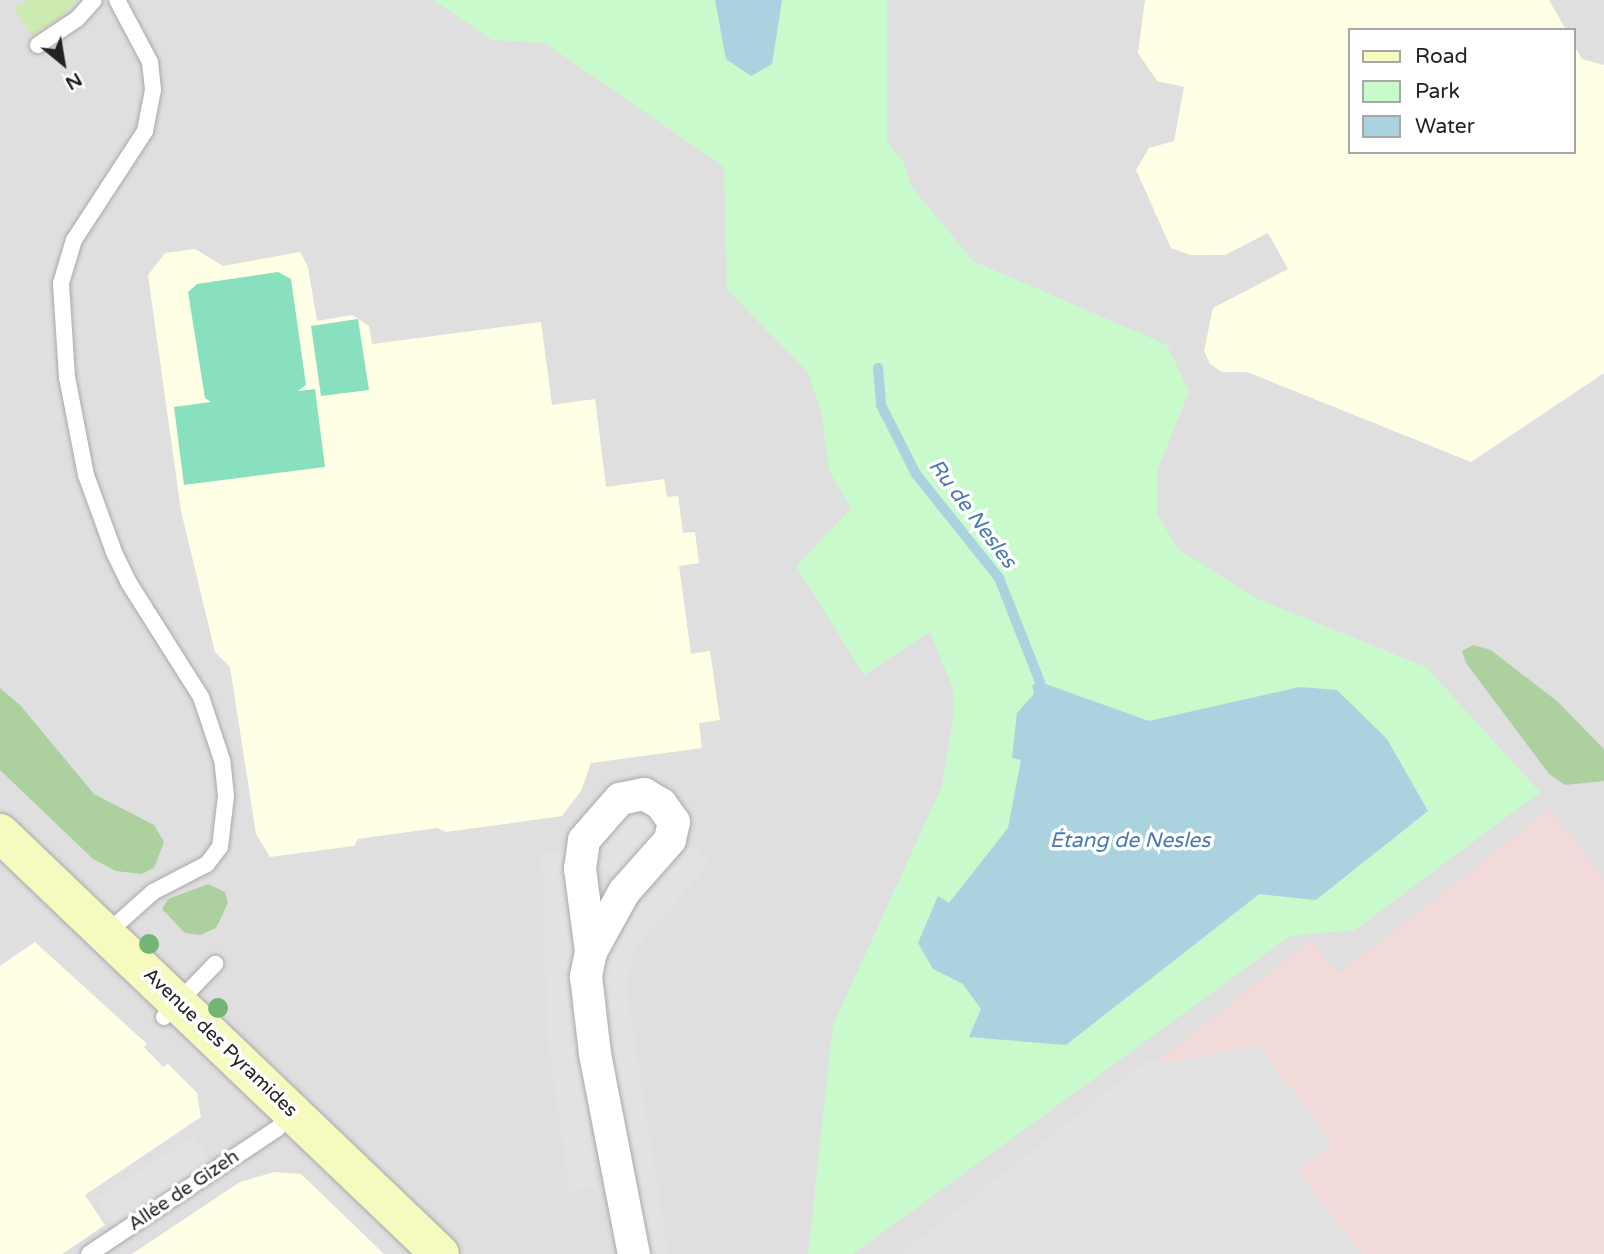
<!DOCTYPE html>
<meta charset="utf-8">
<style>
body{margin:0}
#map{position:relative;width:1604px;height:1254px;overflow:hidden;background:#f2efe9;font-family:"Varela Round",sans-serif}
div>[style]{position:absolute}
[style*='--x']{left:calc(var(--x)*1px);top:calc(var(--y)*1px);width:calc(var(--w)*1px);rotate:calc(var(--a)*1deg)}
.residential>*{inset:0;background:#e0dfdf}
.commercial>*{inset:0;background:#f2dad9}
.education>*{inset:0;background:#ffffe5}
.grass>*{inset:0;background:#cdebb0}
.forest>*{inset:0;background:#add19e}
.park>*{inset:0;background:#c8facc}
.pitch>*{inset:0;background:#88e0be}
.parking>*{inset:0;background:#e2e2e2}
.water>*{inset:0;background:#aad3df}
.stream>*{height:10px;margin:-5px;padding:0 5px;transform-origin:5px;border-radius:5px;background:#aad3df}
.roads{filter:drop-shadow(0 0 2px #a9a9a9) drop-shadow(0 0 2px #a9a9a9)}
.lane>*{height:16px;margin:-8px;padding:0 8px;transform-origin:8px;border-radius:8px;background:#fff}
.street>*{height:32px;margin:-16px;padding:0 16px;transform-origin:16px;border-radius:16px;background:#fff}
.secondary>*{height:38px;margin:-19px;padding:0 19px;transform-origin:19px;border-radius:19px;background:#f7fabf}
.trees>*{width:20px;height:20px;margin:-10px;border-radius:50%;background:#74b475}
span{translate:-50% -50%;white-space:nowrap;text-align:center;line-height:1.15;-webkit-text-stroke:7px #fff;paint-order:stroke}
.street-label{font-size:19px;color:#222}
.water-label{font-size:21px;color:#4a7aab;font-style:italic}
.legend{position:absolute;left:1348px;top:28px;width:228px;height:126px;box-sizing:border-box;background:#fff;border:2px solid #a7a7a7;margin:0;padding:9px 12px;list-style:none;font-size:21px;color:#222}
.legend li{display:flex;align-items:center;gap:14px;height:35px}
.legend b{width:35px;border:2px solid #a7a7a7}
.north{position:absolute;left:28px;top:28px;width:70px;height:70px;-webkit-text-stroke:5px #fff;paint-order:stroke;rotate:150deg;font-size:19px;font-weight:700;line-height:28px;text-align:center;color:#222}
.north::after{content:'';display:block;margin:auto;width:24px;height:32px;background:#222;clip-path:polygon(50% 0,100% 100%,50% 72%,0 100%)}
</style>
<div id="map">
<div class="residential">
<div style="clip-path:polygon(evenodd,0 0,1604px 0,1604px 1254px,0 1254px,0 0,1350px 30px,1574px 30px,1574px 152px,1350px 152px,1350px 30px)"></div>
</div>
<div class="commercial">
<div style="clip-path:polygon(1550px 809px,1604px 879px,1604px 1254px,901px 1254px,1152px 1057px,1157px 1062px,1311px 940px,1339px 974px)"></div>
</div>
<div class="education">
<div style="clip-path:polygon(1145px 0,1549px 0,1566px 30px,1350px 30px,1350px 152px,1574px 152px,1574px 45px,1582px 59px,1604px 65px,1604px 373px,1471px 462px,1247px 372px,1222px 372px,1210px 364px,1204px 351px,1213px 308px,1288px 269px,1268px 233px,1225px 255px,1190px 255px,1171px 248px,1136px 170px,1149px 148px,1174px 141px,1184px 87px,1157px 81px,1138px 53px)"></div>
<div style="clip-path:polygon(195px 249px,223px 266px,300px 252px,308px 267px,317px 321px,352px 315px,369px 326px,372px 344px,541px 322px,552px 405px,595px 399px,606px 487px,664px 479px,667px 497px,678px 496px,683px 533px,695px 532px,699px 563px,679px 566px,691px 654px,710px 651px,720px 720px,699px 723px,702px 748px,591px 763px,581px 791px,562px 816px,446px 832px,437px 828px,358px 839px,354px 846px,270px 857px,256px 834px,230px 667px,215px 652px,181px 511px,148px 275px,165px 253px)"></div>
<div style="clip-path:polygon(35px 942px,147px 1044px,144px 1047px,163px 1067px,168px 1064px,197px 1093px,201px 1117px,85px 1195px,105px 1225px,62px 1254px,0 1254px,0 966px)"></div>
<div style="clip-path:polygon(274px 1172px,301px 1174px,384px 1254px,132px 1254px,240px 1182px)"></div>
</div>
<div class="grass">
<div style="clip-path:polygon(27px 0,77px 0,62px 16px,32px 36px,14px 8px)"></div>
</div>
<div class="forest">
<div style="clip-path:polygon(1473px 645px,1491px 650px,1558px 702px,1594px 739px,1604px 749px,1604px 781px,1565px 785px,1549px 774px,1466px 663px,1462px 651px)"></div>
<div style="clip-path:polygon(0 688px,20px 705px,94px 794px,154px 825px,164px 842px,154px 868px,141px 874px,116px 871px,93px 859px,0 770px)"></div>
<div style="clip-path:polygon(208px 884px,225px 892px,228px 902px,223px 914px,216px 928px,200px 935px,185px 933px,162px 909px,168px 899px)"></div>
</div>
<div class="park">
<div style="clip-path:polygon(evenodd,433px 0,715px 0,726px 58px,772px 64px,782px 0,887px 0,887px 142px,903px 161px,912px 187px,973px 261px,1167px 345px,1189px 392px,1157px 471px,1157px 514px,1178px 549px,1256px 598px,1426px 667px,1540px 792px,1355px 930px,1290px 936px,853px 1254px,808px 1254px,833px 1025px,942px 786px,954px 715px,953px 688px,930px 632px,864px 675px,796px 566px,851px 509px,829px 470px,821px 409px,807px 371px,727px 290px,724px 167px,545px 43px,492px 40px,433px 0,1300px 687px,1316px 900px,1260px 894px,1066px 1045px,981px 1009px,963px 984px,933px 969px,938px 897px,948px 904px,1008px 828px,1021px 759px,1013px 758px,1034px 693px,1149px 721px,1300px 687px)"></div>
</div>
<div class="pitch">
<div style="clip-path:polygon(278px 272px,291px 279px,306px 385px,298px 391px,315px 389px,325px 467px,184px 485px,174px 407px,211px 402px,205px 398px,188px 292px,197px 284px)"></div>
<div style="clip-path:polygon(358px 319px,369px 390px,321px 396px,311px 326px)"></div>
</div>
<div class="parking">
<div style="clip-path:polygon(631px 809px,660px 833px,620px 880px,600px 866px,591px 852px)"></div>
<div style="clip-path:polygon(692px 846px,709px 863px,635px 949px,626px 988px,668px 1254px,638px 1254px,601px 987px,606px 956px,621px 927px)"></div>
<div style="clip-path:polygon(542px 852px,568px 852px,575px 1022px,597px 1187px,570px 1191px,547px 1036px)"></div>
<div style="clip-path:polygon(1258px 1045px,1333px 1143px,1297px 1171px,1362px 1254px,901px 1254px,1152px 1057px,1156px 1064px)"></div>
<div style="clip-path:polygon(194px 1136px,216px 1170px,118px 1234px,96px 1198px)"></div>
</div>
<div class="water">
<div style="clip-path:polygon(715px 0,782px 0,772px 64px,751px 76px,726px 59px)"></div>
<div style="clip-path:polygon(1040px 682px,1149px 721px,1300px 687px,1337px 690px,1387px 739px,1428px 811px,1316px 900px,1259px 894px,1066px 1045px,969px 1037px,981px 1009px,963px 984px,933px 969px,918px 943px,938px 896px,949px 903px,1008px 828px,1021px 760px,1012px 758px,1017px 713px,1034px 694px,1032px 685px)"></div>
</div>
<div class="stream">
<div style="--x:878;--y:368;--w:37;--a:85"></div>
<div style="--x:881;--y:405;--w:77;--a:63.1"></div>
<div style="--x:916;--y:474;--w:133;--a:51.4"></div>
<div style="--x:999;--y:578;--w:112;--a:68.5"></div>
</div>
<div class="roads">
<div class="lane">
<div style="--x:38;--y:45;--w:47;--a:-33.7"></div>
<div style="--x:77;--y:19;--w:25;--a:-48"></div>
<div style="--x:106;--y:934;--w:63;--a:-41.8"></div>
<div style="--x:153;--y:892;--w:61;--a:-27.4"></div>
<div style="--x:207;--y:864;--w:21;--a:-53"></div>
<div style="--x:220;--y:847;--w:51;--a:-83.3"></div>
<div style="--x:226;--y:796;--w:36;--a:-96"></div>
<div style="--x:222;--y:760;--w:66;--a:-108.4"></div>
<div style="--x:201;--y:697;--w:135;--a:-122.3"></div>
<div style="--x:129;--y:583;--w:34;--a:-116"></div>
<div style="--x:114;--y:552;--w:82;--a:-110"></div>
<div style="--x:86;--y:475;--w:100;--a:-101"></div>
<div style="--x:67;--y:377;--w:94;--a:-93.7"></div>
<div style="--x:61;--y:283;--w:45;--a:-73.2"></div>
<div style="--x:74;--y:240;--w:130;--a:-56.9"></div>
<div style="--x:145;--y:131;--w:42;--a:-79"></div>
<div style="--x:153;--y:90;--w:28;--a:-96"></div>
<div style="--x:150;--y:62;--w:70;--a:-118"></div>
<div style="--x:164;--y:1017;--w:74;--a:-46.1"></div>
<div style="--x:89;--y:1254;--w:227;--a:-33.7"></div>
</div>
<div class="street">
<div style="--x:591;--y:952;--w:84;--a:-97.5"></div>
<div style="--x:580;--y:869;--w:29;--a:-82"></div>
<div style="--x:584;--y:840;--w:55;--a:-48.7"></div>
<div style="--x:620;--y:799;--w:25;--a:-12"></div>
<div style="--x:644;--y:794;--w:20;--a:30"></div>
<div style="--x:661;--y:804;--w:22;--a:54"></div>
<div style="--x:674;--y:822;--w:18;--a:103"></div>
<div style="--x:670;--y:840;--w:69;--a:131.5"></div>
<div style="--x:624;--y:892;--w:68;--a:118.8"></div>
<div style="--x:591;--y:952;--w:25;--a:102"></div>
<div style="--x:586;--y:976;--w:79;--a:83.4"></div>
<div style="--x:595;--y:1054;--w:204;--a:79"></div>
</div>
<div class="secondary">
<div style="--x:0;--y:833;--w:609;--a:43.74"></div>
</div>
</div>
<div class="trees">
<div style="left:149px;top:944px"></div>
<div style="left:218px;top:1008px"></div>
</div>
<div class="street-label">
<span style="left:220px;top:1043px;rotate:44deg">Avenue des Pyramides</span>
<span style="left:184px;top:1191px;rotate:-34deg">Allée de Gizeh</span>
</div>
<div class="water-label">
<span style="left:972px;top:514px;rotate:53deg">Ru de Nesles</span>
<span style="left:1130px;top:841px">Étang de Nesles</span>
</div>
<ul class="legend">
<li><b style="height:9px;background:#f7fabf"></b>Road</li>
<li><b style="height:19px;background:#c8facc"></b>Park</li>
<li><b style="height:19px;background:#aad3df"></b>Water</li>
</ul>
<div class="north">N</div>
</div>
